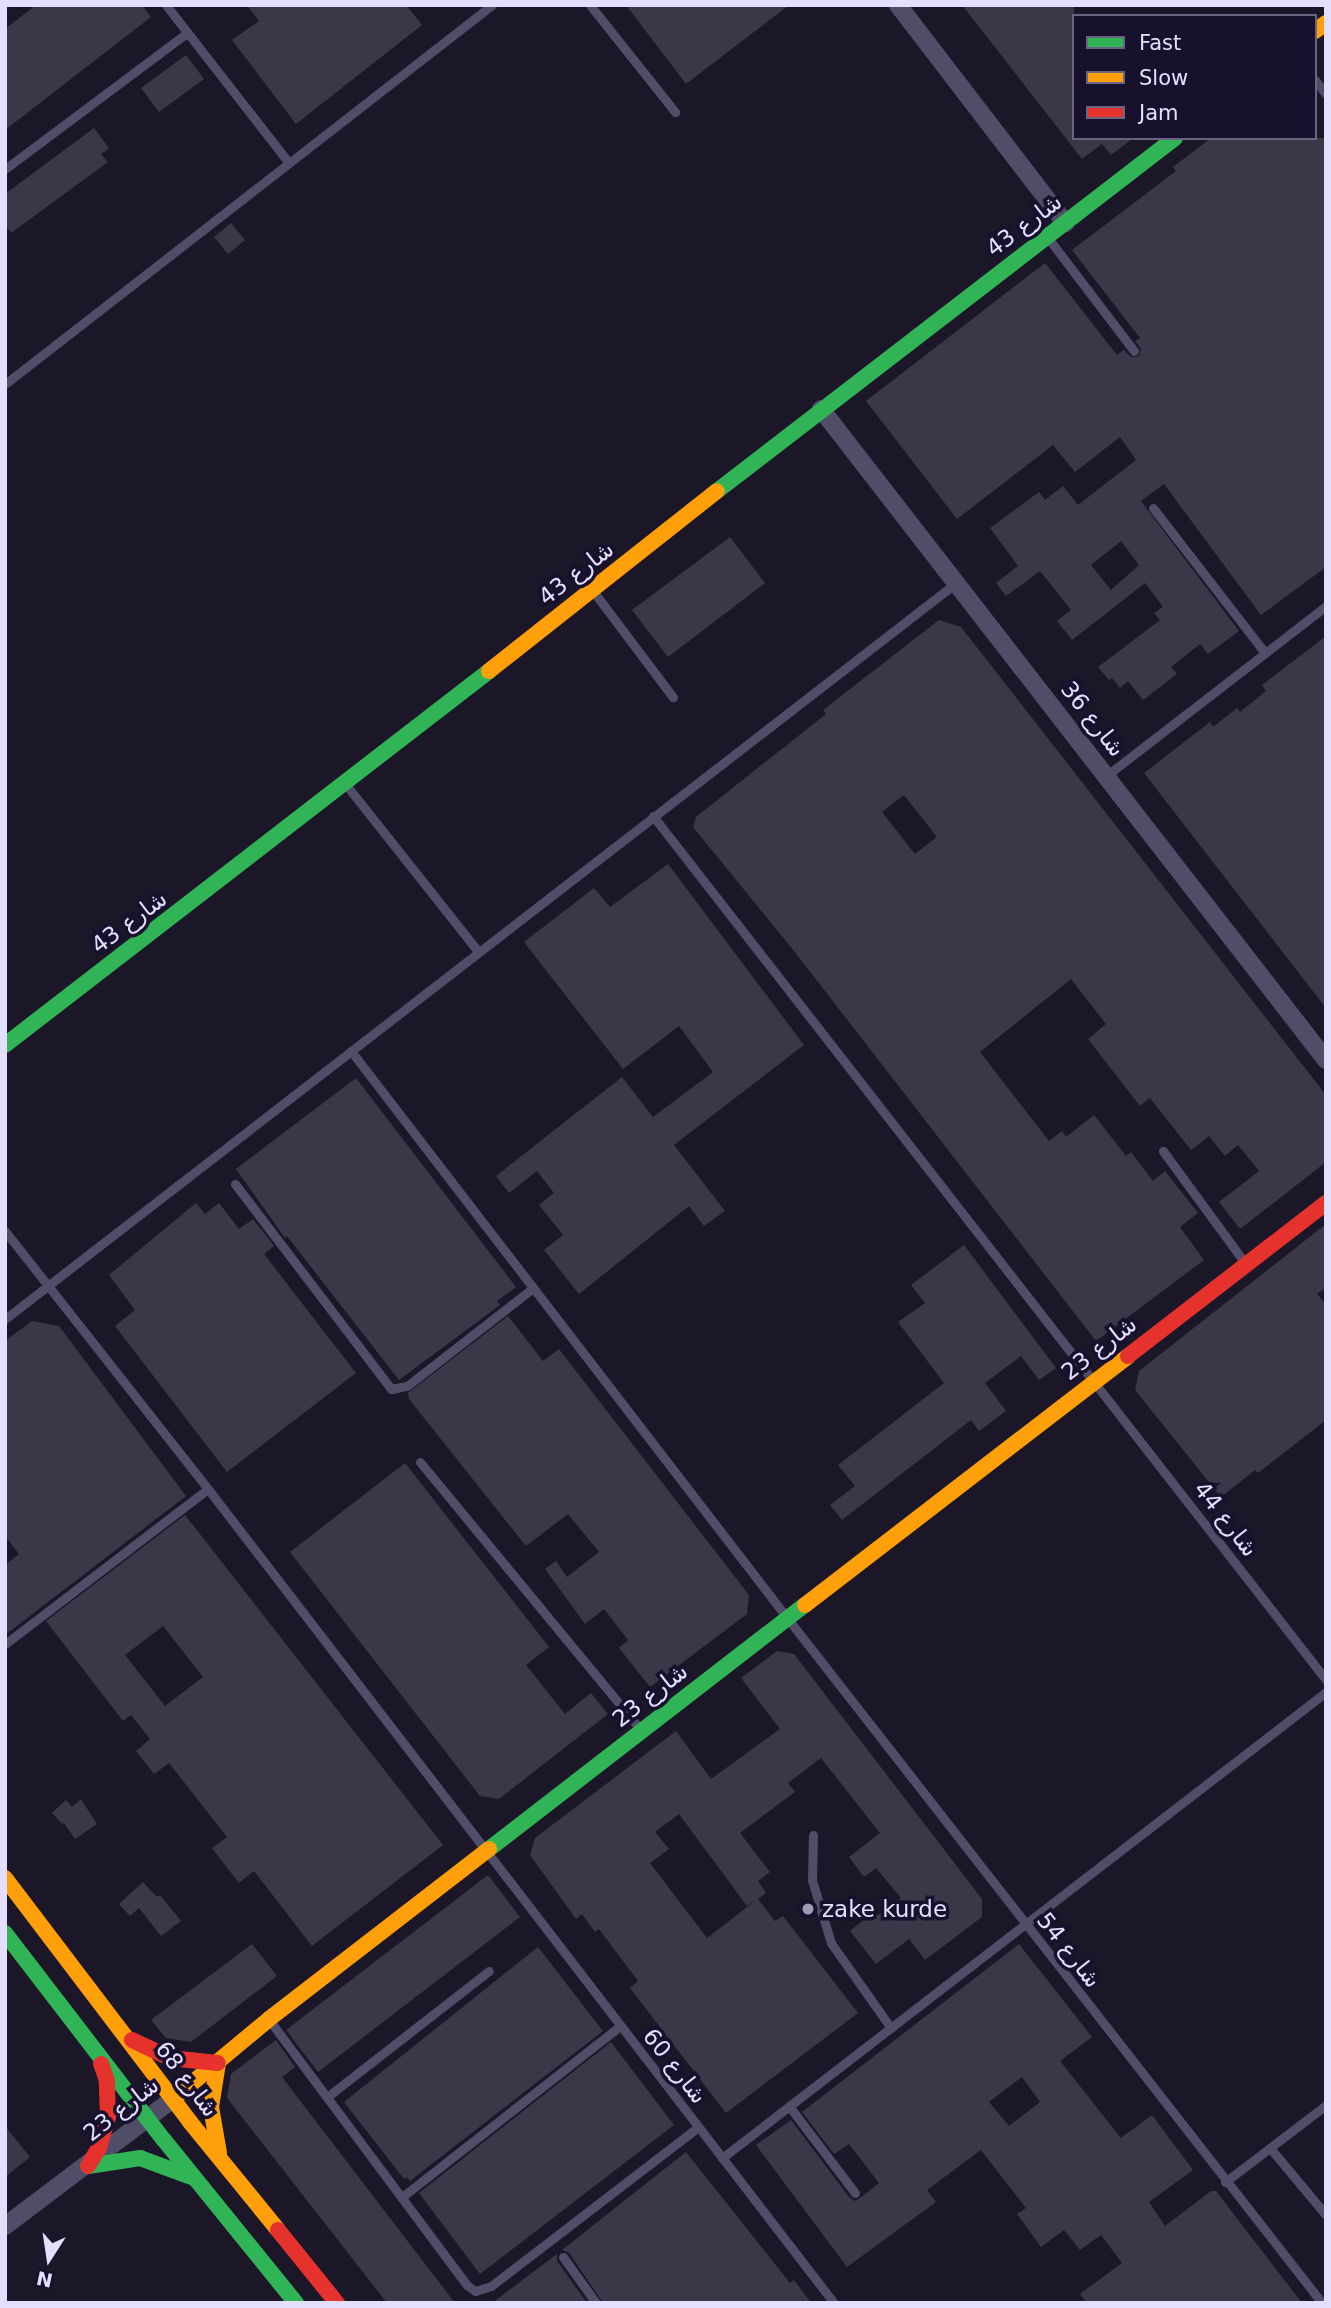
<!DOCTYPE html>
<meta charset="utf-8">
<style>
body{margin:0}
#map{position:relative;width:1331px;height:2308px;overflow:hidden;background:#1c1728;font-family:"DejaVu Sans","Noto Naskh Arabic",sans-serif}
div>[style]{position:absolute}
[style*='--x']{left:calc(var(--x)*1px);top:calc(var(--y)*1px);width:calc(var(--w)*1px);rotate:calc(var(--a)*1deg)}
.building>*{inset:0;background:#3b3749}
.lane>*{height:9px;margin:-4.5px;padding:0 4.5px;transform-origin:4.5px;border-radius:4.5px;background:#504d68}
.street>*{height:18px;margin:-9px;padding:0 9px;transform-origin:9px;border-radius:9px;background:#504d68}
.fast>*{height:16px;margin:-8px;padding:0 8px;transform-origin:8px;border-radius:8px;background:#30b455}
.slow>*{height:16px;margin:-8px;padding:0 8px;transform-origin:8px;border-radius:8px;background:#ff9f0a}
.jam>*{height:16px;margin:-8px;padding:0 8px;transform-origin:8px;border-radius:8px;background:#e5322d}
.dots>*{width:19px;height:19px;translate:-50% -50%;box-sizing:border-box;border:4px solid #18112e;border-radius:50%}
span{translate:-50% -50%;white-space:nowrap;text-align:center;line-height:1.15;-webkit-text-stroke:7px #18112e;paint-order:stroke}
.street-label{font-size:23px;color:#e4deff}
.poi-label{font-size:23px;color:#e4deff}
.left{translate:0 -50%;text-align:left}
.frame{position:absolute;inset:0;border:7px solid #e4deff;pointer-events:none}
.legend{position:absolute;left:1072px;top:14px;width:245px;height:126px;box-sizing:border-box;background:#18112e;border:2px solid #6a6382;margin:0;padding:9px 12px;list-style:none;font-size:21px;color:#e4deff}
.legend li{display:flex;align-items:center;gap:14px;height:35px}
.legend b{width:35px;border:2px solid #6a6382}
.north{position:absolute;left:14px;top:2224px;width:70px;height:70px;-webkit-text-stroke:5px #18112e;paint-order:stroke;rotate:192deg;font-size:19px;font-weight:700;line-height:28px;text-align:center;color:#e4deff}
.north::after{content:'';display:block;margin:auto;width:24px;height:32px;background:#e4deff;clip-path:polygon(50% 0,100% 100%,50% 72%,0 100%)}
</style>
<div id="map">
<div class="building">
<div style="clip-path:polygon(36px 5px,142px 5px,151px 17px,5px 130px,5px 29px)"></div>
<div style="clip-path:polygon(247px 5px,406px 5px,422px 25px,296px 124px,232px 40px,259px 21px)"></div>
<div style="clip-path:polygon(626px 5px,789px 5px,686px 84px)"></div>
<div style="clip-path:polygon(962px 5px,1074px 5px,1074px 138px,1133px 138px,1111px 155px,1102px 144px,1082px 159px)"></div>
<div style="clip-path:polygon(186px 55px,204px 79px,159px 112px,141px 88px)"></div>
<div style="clip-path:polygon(94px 128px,109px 148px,101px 154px,108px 162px,11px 233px,5px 225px,5px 194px)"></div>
<div style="clip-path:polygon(evenodd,1211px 138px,1326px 138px,1326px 567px,1261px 615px,1164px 484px,1141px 501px,1239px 631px,1208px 654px,1200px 644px,1171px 667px,1177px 674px,1143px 700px,1128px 681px,1120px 688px,1112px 678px,1109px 680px,1098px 667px,1160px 620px,1154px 613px,1163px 607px,1145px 583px,1072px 640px,1057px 621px,1071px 610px,1040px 571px,1006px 596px,996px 583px,1018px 566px,990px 528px,1039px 492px,1045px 500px,1063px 486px,1078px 505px,1136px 460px,1120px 437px,1075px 472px,1053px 445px,957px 519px,866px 401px,1045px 263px,1117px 355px,1124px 350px,1131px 357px,1139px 356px,1141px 349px,1135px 341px,1140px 338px,1072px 250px,1176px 171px,1173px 167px,1211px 138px,1121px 541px,1139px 565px,1111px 590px,1091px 565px,1121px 541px)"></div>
<div style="clip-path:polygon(231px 223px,245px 240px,228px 254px,214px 237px)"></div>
<div style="clip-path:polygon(730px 537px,765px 583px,668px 657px,632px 610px)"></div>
<div style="clip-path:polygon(evenodd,939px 620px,961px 627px,1326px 1095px,1326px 1162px,1240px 1229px,1219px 1202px,1259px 1171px,1238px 1145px,1225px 1156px,1209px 1136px,1191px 1150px,1150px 1098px,1140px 1106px,1088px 1039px,1106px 1024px,1071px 979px,980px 1052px,1049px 1141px,1062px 1131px,1066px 1137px,1094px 1115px,1126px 1156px,1131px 1152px,1153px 1181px,1165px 1171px,1198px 1213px,1180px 1227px,1204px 1260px,1096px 1341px,794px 951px,693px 827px,696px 817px,826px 714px,823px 710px,939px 620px,904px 795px,937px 837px,915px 854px,882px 812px,904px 795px)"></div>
<div style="clip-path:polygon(1326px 636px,1326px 1008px,1144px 773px,1210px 722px,1213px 727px,1237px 708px,1240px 712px,1266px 691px,1262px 685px)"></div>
<div style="clip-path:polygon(668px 864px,804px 1045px,674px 1145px,725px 1211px,704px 1226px,689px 1206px,579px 1294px,544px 1250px,563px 1235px,539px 1205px,554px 1193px,537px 1171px,509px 1193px,496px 1176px,622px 1077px,653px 1117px,713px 1072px,679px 1026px,623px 1069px,524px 942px,594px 888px,610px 907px)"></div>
<div style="clip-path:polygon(356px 1078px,516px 1287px,497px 1301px,500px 1305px,399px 1380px,287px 1236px,285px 1238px,236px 1169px)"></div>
<div style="clip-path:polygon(196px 1203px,205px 1214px,219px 1203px,239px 1229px,253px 1219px,274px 1246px,264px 1254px,356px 1373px,227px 1472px,115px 1326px,135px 1310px,109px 1275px)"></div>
<div style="clip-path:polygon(1326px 1224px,1326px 1288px,1317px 1294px,1326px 1304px,1326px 1420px,1258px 1473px,1255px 1470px,1221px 1497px,1135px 1390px,1139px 1371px)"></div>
<div style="clip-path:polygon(964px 1245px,1056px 1368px,1039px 1380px,1021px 1356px,985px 1383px,1006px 1411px,979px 1431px,971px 1420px,842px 1520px,830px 1505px,855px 1486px,838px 1465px,944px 1383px,898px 1322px,925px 1303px,911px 1285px)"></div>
<div style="clip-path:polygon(508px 1316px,543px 1361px,559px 1349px,749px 1595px,747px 1614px,650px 1687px,619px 1648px,628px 1640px,604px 1609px,585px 1624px,545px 1569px,556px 1561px,567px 1577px,599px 1552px,568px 1514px,526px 1546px,409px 1399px,408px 1393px)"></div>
<div style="clip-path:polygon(32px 1321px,59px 1326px,186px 1496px,5px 1635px,5px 1565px,19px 1554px,5px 1536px,5px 1341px)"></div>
<div style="clip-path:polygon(405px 1463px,549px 1647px,526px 1665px,565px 1714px,591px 1693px,608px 1714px,499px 1799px,480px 1796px,290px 1552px)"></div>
<div style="clip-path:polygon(evenodd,185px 1515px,443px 1845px,312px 1946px,254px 1871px,239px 1883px,212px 1848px,227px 1837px,169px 1763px,154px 1774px,136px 1751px,150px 1739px,131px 1715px,123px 1721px,46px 1621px,185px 1515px,163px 1626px,203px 1677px,165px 1706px,125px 1655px,163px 1626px)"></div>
<div style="clip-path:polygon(evenodd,777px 1651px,794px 1654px,982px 1899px,982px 1917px,925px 1960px,909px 1939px,876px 1964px,850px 1931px,875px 1911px,878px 1915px,901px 1898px,876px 1868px,864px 1877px,849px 1857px,880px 1833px,821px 1758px,788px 1783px,795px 1792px,740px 1833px,770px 1872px,758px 1881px,766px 1893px,758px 1899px,775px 1921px,783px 1916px,858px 2013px,726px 2113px,630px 1988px,638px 1981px,599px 1929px,595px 1932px,582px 1914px,576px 1919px,530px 1855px,535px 1838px,676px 1731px,711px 1779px,780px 1729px,741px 1678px,777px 1651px,679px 1814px,747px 1906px,755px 1901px,707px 1938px,650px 1863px,669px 1849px,655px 1832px,679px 1814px)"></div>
<div style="clip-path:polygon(81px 1799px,97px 1824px,75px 1839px,64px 1823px,62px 1824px,52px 1813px,66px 1800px,72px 1807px)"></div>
<div style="clip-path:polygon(488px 1875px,520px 1917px,318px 2072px,286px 2030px)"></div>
<div style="clip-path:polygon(143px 1882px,157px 1897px,160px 1895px,181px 1921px,161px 1936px,139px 1908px,130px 1916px,119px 1904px)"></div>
<div style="clip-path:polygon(252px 1944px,277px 1976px,191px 2042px,166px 2038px,151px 2020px)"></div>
<div style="clip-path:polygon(evenodd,1019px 1944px,1092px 2037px,1060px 2061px,1121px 2138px,1152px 2115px,1193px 2170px,1149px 2202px,1165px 2226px,1211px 2191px,1216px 2191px,1302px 2303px,1087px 2303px,1080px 2294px,1122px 2263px,1101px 2235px,1080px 2250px,1064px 2230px,1041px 2247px,1017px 2214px,1026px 2208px,981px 2150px,927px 2190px,936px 2202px,847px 2267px,756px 2145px,791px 2120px,849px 2197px,855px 2201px,860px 2198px,879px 2183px,849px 2144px,834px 2154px,802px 2112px,1019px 1944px,1022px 2077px,1040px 2102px,1009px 2126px,989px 2102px,1022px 2077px)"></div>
<div style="clip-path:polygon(538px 1947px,603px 2031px,410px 2181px,407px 2177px,404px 2179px,344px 2102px)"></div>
<div style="clip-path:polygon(276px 2040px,295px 2067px,282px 2077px,455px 2303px,387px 2303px,227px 2098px,231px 2074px)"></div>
<div style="clip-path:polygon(611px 2042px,674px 2125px,480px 2274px,419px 2193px)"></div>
<div style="clip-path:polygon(5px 2126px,30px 2157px,5px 2177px)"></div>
<div style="clip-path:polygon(686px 2152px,790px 2283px,794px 2280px,811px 2303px,603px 2303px,569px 2253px,562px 2250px)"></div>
<div style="clip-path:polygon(557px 2254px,557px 2261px,587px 2303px,492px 2303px)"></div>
</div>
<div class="lane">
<div style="--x:166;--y:5;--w:200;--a:52.1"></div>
<div style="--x:590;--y:5;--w:137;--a:51.5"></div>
<div style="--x:1315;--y:80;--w:18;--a:52"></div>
<div style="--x:5;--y:169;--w:227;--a:-36.8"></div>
<div style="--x:1048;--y:238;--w:142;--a:52.7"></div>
<div style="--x:5;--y:384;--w:617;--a:-37.89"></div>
<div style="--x:1153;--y:508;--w:183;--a:52.3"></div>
<div style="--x:593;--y:591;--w:133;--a:53"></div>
<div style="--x:1106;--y:776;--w:278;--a:-37.7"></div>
<div style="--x:347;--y:786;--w:211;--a:51.6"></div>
<div style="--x:653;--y:816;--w:1095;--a:52.08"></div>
<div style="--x:351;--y:1051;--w:717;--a:52.43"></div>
<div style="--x:788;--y:1619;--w:868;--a:52.02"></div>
<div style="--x:1163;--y:1151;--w:139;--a:53.8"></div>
<div style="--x:235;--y:1184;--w:258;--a:52.7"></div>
<div style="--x:391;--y:1389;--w:16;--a:-11"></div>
<div style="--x:407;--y:1386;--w:160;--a:-37.9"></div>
<div style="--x:5;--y:1231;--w:328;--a:51.8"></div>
<div style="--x:208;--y:1489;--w:1027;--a:52.44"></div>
<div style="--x:5;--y:1319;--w:1203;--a:-37.74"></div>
<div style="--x:420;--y:1462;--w:347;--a:50.5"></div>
<div style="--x:5;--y:1644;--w:255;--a:-37.4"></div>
<div style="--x:813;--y:1835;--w:45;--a:91.3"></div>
<div style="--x:812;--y:1880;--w:66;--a:73.2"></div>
<div style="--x:831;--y:1943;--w:104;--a:54.8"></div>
<div style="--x:270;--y:2021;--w:329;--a:53.3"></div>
<div style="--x:467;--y:2285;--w:10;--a:37"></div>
<div style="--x:475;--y:2291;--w:17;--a:-17"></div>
<div style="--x:491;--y:2286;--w:261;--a:-37.5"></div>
<div style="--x:327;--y:2097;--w:205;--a:-37.9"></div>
<div style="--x:789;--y:2106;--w:109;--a:52.8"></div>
<div style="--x:1270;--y:2148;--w:87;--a:50.1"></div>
<div style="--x:722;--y:2158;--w:763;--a:-37.65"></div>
<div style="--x:1225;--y:2182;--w:127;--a:-37.3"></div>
<div style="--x:402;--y:2197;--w:277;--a:-38.1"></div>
<div style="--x:563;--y:2257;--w:57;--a:54.3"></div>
</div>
<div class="street">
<div style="--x:898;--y:5;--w:275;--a:52.5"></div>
<div style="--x:821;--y:409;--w:824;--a:52.2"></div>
<div style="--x:5;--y:2226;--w:212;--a:-37.1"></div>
</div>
<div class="fast">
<div style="--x:717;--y:491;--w:578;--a:-37.62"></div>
<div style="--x:5;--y:1045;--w:612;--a:-37.69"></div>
<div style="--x:489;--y:1849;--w:399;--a:-37.7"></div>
<div style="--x:5;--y:1933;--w:261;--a:52.5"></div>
<div style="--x:164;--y:2140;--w:210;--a:51"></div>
<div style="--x:88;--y:2166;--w:53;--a:-8.7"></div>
<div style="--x:140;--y:2158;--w:54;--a:20.4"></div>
</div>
<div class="slow">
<div style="--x:1315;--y:31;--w:14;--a:-36"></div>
<div style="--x:489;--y:671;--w:290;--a:-38.3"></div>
<div style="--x:805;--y:1605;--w:408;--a:-37.6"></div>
<div style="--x:5;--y:1878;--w:306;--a:52.8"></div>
<div style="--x:190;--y:2122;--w:139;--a:50.8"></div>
<div style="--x:218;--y:2063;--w:45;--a:99"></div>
<div style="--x:211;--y:2107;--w:47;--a:80.1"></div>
<div style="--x:174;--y:2098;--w:124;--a:-39.7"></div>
<div style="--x:269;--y:2019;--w:278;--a:-37.7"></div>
</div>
<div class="jam">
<div style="--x:1128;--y:1356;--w:250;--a:-37.7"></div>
<div style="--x:132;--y:2040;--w:42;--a:25.3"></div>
<div style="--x:170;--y:2058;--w:48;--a:5.9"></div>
<div style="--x:88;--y:2166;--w:21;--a:-59"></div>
<div style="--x:99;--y:2148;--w:32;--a:-74"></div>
<div style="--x:108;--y:2117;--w:36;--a:-92"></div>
<div style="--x:107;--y:2081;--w:18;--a:-109"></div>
<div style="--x:278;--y:2230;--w:94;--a:51.1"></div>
</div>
<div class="dots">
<div style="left:808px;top:1909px;background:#9e98b4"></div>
</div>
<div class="street-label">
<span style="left:1024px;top:225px;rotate:-37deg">شارع 43</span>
<span style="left:576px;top:573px;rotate:-38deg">شارع 43</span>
<span style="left:1093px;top:719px;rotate:52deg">شارع 36</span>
<span style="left:129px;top:922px;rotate:-37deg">شارع 43</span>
<span style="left:1099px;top:1348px;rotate:-38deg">شارع 23</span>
<span style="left:1226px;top:1519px;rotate:52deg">شارع 44</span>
<span style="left:650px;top:1695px;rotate:-38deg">شارع 23</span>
<span style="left:1069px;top:1950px;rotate:52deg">شارع 54</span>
<span style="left:675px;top:2066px;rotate:52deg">شارع 60</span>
<span style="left:187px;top:2079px;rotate:53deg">شارع 68</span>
<span style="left:121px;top:2109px;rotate:-38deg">شارع 23</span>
</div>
<div class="poi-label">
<span class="left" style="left:822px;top:1909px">zake kurde</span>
</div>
<div class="frame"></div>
<ul class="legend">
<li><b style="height:9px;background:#30b455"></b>Fast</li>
<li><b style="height:9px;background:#ff9f0a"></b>Slow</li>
<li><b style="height:9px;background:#e5322d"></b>Jam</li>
</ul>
<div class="north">N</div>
</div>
